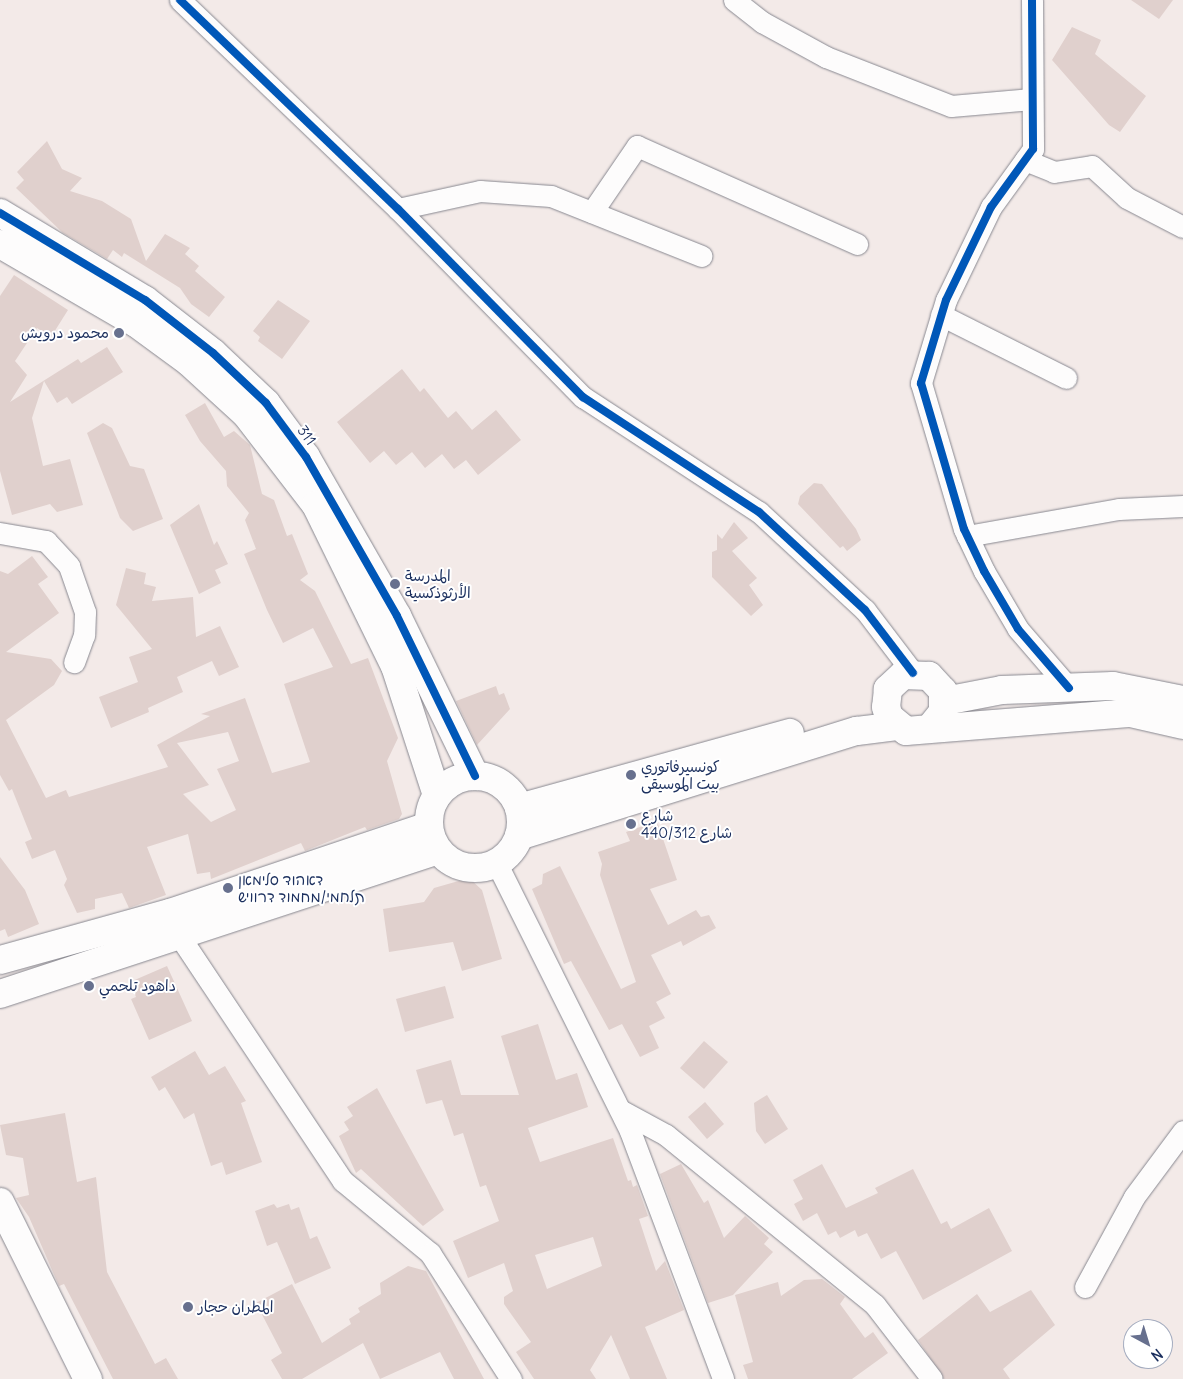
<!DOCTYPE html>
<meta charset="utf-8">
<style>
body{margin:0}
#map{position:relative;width:1183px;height:1379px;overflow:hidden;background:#f3eae8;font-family:Delius,"Playpen Sans Arabic","Playpen Sans Hebrew",sans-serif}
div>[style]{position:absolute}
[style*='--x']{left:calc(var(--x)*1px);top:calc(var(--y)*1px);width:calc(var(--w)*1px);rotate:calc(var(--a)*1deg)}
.building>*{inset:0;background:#e0d0cd}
.roads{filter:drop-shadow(0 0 1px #888890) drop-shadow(0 0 1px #888890)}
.street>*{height:21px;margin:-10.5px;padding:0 10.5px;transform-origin:10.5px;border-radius:10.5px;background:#fdfcfc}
.secondary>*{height:28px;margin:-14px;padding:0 14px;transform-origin:14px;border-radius:14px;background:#fdfcfc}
.secondary>.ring{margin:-14px;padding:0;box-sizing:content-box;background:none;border:28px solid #fdfcfc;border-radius:50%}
.cycleway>*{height:8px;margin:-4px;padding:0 4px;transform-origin:4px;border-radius:4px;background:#0057b8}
.dots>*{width:14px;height:14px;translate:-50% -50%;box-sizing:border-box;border:2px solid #fff;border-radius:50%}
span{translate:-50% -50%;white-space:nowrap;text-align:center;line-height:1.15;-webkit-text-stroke:4px #fff;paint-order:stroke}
.poi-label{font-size:15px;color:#1b2f5e}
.right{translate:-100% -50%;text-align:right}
.left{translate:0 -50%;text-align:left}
.street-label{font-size:15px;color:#1b2f5e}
.north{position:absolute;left:1123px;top:1319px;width:50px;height:50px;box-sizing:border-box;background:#fff;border:1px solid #a4acbf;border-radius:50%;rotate:141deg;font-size:14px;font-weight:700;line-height:20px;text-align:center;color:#1b2f5e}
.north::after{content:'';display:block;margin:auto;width:18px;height:22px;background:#67708e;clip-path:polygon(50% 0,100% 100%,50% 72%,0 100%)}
</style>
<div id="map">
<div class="building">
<div style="clip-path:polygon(1131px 0,1173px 0,1159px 19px)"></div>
<div style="clip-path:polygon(1072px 27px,1101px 40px,1095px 54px,1146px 96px,1120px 132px,1109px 125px,1052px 60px)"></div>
<div style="clip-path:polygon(47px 141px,62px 169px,82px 178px,70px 191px,102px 201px,131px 219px,146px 261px,165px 234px,190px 248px,185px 254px,199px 266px,195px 271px,225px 297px,209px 317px,191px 304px,180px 288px,124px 253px,122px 257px,113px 250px,107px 259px,63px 233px,16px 188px,24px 180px,17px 172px)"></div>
<div style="clip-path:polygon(14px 275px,68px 310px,51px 337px,37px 328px,15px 361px,27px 375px,10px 402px,78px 359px,81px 363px,107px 347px,123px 372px,72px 404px,67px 397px,57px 403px,44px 381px,32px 418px,43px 466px,70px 459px,83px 505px,57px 512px,50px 504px,12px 515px,0 471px,0 296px)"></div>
<div style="clip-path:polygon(278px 300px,310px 321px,282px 359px,258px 341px,260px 337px,253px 331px)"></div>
<div style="clip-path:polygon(402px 369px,420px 392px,424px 388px,448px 418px,456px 411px,472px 430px,496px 410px,521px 440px,478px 475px,466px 460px,454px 469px,442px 454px,425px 468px,412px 452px,396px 465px,384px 451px,370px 463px,337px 422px)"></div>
<div style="clip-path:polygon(evenodd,205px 403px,224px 437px,234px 431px,250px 445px,262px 494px,274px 500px,287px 536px,292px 534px,308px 574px,300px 580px,315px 591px,351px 664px,368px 658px,398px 738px,387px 761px,402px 814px,399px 819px,367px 830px,365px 827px,305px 851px,301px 843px,211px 879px,210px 872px,197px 874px,188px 834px,147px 847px,166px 895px,129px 908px,122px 893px,95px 899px,95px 909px,77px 913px,64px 885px,67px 879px,55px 850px,32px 859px,25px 842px,32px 839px,12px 789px,9px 791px,0 775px,0 571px,8px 574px,32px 556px,48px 577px,38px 584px,59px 613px,6px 652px,51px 659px,62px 671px,54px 685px,6px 720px,46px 798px,66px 790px,69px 797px,168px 767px,157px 745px,210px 716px,201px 714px,245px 698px,272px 773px,310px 762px,284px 684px,333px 667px,313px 628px,283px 643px,267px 610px,244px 554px,256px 549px,245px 520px,249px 513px,227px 486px,226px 471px,200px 441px,185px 415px,205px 403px,228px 732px,239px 761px,217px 769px,236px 810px,211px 822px,183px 794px,209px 785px,177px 743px,228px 732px)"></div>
<div style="clip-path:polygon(103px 423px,112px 428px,130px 466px,144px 469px,163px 519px,133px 531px,120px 518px,87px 433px)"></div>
<div style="clip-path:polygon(814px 483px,822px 484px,856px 529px,861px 540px,847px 551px,843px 546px,840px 548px,798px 504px,800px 496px)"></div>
<div style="clip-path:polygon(199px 504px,214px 545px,217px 541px,228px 564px,215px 570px,221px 583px,199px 594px,170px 525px)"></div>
<div style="clip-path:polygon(734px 522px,748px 538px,732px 551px,757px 578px,749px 585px,763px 605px,751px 616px,712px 577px,712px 552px,717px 550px,717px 534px,722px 539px)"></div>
<div style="clip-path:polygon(126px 568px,146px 573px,144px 584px,156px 587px,152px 601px,193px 597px,196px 637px,220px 626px,239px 667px,219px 676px,212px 661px,177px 677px,183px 692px,148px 708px,149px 712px,111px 728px,99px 697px,138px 682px,129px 657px,152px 649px,116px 605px)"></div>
<div style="clip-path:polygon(496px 686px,499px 695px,504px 693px,510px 709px,477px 745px,456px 701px)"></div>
<div style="clip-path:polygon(657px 821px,677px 880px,650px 889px,668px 925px,696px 910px,701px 917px,709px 915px,716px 928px,683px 946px,681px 941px,651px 955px,671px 994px,656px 1002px,665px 1018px,649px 1026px,659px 1048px,640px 1057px,622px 1024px,609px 1030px,571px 961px,564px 964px,532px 889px,542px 884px,543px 874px,560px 866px,621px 989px,636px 982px,600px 875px,602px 864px,598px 852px,630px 841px,626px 832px)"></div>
<div style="clip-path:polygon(0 857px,25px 890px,39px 924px,8px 937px,5px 929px,0 931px)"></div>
<div style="clip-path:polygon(469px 878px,482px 890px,502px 959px,462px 971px,453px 942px,389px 952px,383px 909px,424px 902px,434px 888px)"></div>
<div style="clip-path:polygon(167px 966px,192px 1021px,149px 1040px,131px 999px,136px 997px,130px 982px)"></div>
<div style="clip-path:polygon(445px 986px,454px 1018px,405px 1032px,396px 999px)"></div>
<div style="clip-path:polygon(evenodd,538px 1024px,556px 1080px,577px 1073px,588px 1107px,528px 1128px,540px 1162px,613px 1138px,628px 1181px,631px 1180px,633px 1187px,637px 1185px,648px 1216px,639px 1219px,656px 1271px,665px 1261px,684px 1310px,645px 1327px,667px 1379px,630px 1379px,611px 1335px,590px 1370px,596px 1379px,534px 1379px,516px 1352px,531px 1342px,504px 1304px,504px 1297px,513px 1291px,504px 1263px,468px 1278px,453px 1241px,499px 1221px,486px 1185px,480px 1187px,463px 1133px,454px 1136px,442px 1100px,426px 1104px,416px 1070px,451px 1060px,461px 1095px,519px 1095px,501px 1036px,538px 1024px,593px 1237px,602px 1266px,547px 1289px,535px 1255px,593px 1237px)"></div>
<div style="clip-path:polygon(704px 1041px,728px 1062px,704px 1089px,680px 1068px)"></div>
<div style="clip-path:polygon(195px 1051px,209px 1075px,225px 1066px,246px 1101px,241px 1103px,262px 1162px,226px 1175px,222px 1162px,211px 1166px,194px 1113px,184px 1119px,165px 1087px,159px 1091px,151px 1077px)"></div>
<div style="clip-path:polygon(377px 1088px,444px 1210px,423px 1226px,361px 1169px,356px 1173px,339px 1136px,349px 1130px,344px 1122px,353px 1116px,347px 1107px)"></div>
<div style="clip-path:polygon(767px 1095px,788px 1129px,765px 1144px,756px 1131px,754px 1103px)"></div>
<div style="clip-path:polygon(705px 1102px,724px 1124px,707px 1139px,688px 1117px)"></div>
<div style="clip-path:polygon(65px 1113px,77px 1182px,96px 1177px,107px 1272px,155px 1364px,166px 1358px,178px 1379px,113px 1379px,64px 1284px,59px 1286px,29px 1217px,16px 1198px,29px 1195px,23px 1158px,6px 1155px,0 1125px)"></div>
<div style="clip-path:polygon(681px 1164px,704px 1203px,708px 1200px,724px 1238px,745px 1216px,769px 1238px,764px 1244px,773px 1252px,733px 1295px,708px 1303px,660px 1174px)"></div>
<div style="clip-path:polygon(822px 1164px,846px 1208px,878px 1193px,875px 1188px,913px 1169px,941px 1224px,947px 1221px,951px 1229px,989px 1208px,1012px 1251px,923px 1300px,896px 1251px,881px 1259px,867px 1233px,858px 1237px,855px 1230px,840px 1238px,836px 1231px,828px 1235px,817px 1213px,803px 1221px,794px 1204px,803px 1199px,793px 1180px)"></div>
<div style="clip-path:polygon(274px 1204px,277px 1208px,289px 1204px,291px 1210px,299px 1207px,310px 1239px,317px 1236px,331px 1268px,295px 1284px,277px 1242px,267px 1246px,255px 1211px)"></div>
<div style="clip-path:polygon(408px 1266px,426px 1271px,484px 1379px,454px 1379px,440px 1352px,380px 1379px,363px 1343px,302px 1379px,282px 1379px,271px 1360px,282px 1353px,256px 1303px,292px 1284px,322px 1343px,351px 1324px,349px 1319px,360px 1312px,358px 1308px,381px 1294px,380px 1283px)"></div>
<div style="clip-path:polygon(822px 1279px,845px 1297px,840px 1304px,865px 1338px,873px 1332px,888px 1353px,852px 1379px,748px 1379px,743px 1365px,753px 1362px,735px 1295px,778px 1282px,781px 1296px,804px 1280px)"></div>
<div style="clip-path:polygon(1031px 1290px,1055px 1325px,1003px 1369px,1010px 1379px,944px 1379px,918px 1340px,977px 1294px,990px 1312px)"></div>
</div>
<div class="roads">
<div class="street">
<div style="--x:180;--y:0;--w:302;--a:43.8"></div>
<div style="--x:398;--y:209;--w:264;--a:45.5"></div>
<div style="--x:583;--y:397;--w:210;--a:33.2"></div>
<div style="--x:759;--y:512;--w:144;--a:42.8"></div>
<div style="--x:865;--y:610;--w:79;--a:52.7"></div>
<div style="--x:734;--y:0;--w:36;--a:38"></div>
<div style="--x:762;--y:22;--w:73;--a:28.7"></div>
<div style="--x:826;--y:57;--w:134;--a:21.4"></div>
<div style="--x:951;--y:106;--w:81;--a:-4.9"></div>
<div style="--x:1032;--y:0;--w:149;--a:89.6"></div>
<div style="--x:1033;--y:149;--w:72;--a:125.9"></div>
<div style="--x:991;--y:207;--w:103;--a:115.8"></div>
<div style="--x:946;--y:300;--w:87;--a:106.8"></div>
<div style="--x:921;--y:383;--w:152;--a:73.6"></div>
<div style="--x:964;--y:529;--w:47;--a:64.5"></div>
<div style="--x:984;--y:571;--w:67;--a:59.6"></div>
<div style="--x:1018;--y:629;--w:78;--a:49.2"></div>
<div style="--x:1025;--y:160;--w:31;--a:22"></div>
<div style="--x:1054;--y:172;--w:38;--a:-9"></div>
<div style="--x:1092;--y:166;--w:47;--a:42.4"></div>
<div style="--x:1127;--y:198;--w:63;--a:27.4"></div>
<div style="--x:398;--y:209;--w:84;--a:-12.4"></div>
<div style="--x:480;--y:191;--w:71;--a:4"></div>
<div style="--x:551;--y:196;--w:162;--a:21.7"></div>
<div style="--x:592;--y:212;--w:80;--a:-55.7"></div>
<div style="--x:637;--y:146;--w:241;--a:24"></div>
<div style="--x:941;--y:315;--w:140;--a:26.7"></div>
<div style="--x:0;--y:533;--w:47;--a:9.9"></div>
<div style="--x:46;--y:541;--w:34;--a:47"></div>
<div style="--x:69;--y:566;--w:49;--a:70.8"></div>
<div style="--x:85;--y:612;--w:23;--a:92"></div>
<div style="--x:84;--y:635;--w:29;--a:110"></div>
<div style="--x:967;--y:536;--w:154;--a:-10.1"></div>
<div style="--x:1119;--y:509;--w:64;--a:-2.7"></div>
<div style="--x:497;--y:864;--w:298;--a:63.5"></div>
<div style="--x:630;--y:1131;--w:265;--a:69.4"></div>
<div style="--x:180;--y:937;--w:293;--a:56.3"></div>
<div style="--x:343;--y:1181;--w:113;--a:39.6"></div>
<div style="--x:430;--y:1253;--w:150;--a:57.3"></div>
<div style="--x:620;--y:1110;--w:52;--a:28.5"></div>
<div style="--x:666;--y:1135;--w:269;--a:39.1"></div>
<div style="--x:875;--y:1305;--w:93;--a:52.4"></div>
<div style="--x:1085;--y:1287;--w:102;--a:-61.4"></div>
<div style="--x:1134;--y:1197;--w:82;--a:-53.4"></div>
</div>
<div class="secondary">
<div style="--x:0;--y:213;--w:169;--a:31"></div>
<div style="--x:145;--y:300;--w:86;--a:37.9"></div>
<div style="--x:213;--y:353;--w:73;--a:43.3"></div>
<div style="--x:266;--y:403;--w:67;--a:53.5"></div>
<div style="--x:306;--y:457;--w:183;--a:60.2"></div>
<div style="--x:397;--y:616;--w:178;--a:64"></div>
<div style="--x:0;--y:244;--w:157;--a:30.2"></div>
<div style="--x:136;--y:323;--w:66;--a:36.3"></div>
<div style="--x:189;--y:362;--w:77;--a:42.4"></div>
<div style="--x:246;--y:414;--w:115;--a:52.4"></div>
<div style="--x:316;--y:505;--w:179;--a:63.9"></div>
<div style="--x:395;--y:666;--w:136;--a:72"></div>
<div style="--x:945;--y:701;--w:58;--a:-10.9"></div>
<div style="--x:1002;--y:690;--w:111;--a:-2.1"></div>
<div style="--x:1113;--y:686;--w:71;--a:11.3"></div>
<div style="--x:930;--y:728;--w:21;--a:-51"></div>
<div style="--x:943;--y:712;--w:21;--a:-90"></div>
<div style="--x:943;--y:691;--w:21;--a:-133"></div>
<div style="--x:929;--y:676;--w:26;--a:-178"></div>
<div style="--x:903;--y:675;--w:21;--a:137"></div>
<div style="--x:888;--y:689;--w:18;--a:96"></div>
<div style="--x:886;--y:707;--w:10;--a:73"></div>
<div style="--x:889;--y:717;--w:22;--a:39"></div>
<div style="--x:906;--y:731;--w:226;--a:-4.6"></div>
<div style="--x:1131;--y:713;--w:53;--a:13"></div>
<div class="ring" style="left:429px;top:776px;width:64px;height:64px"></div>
<div style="--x:519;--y:808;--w:281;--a:-15.5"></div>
<div style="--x:519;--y:836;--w:354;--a:-17.3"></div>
<div style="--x:857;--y:731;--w:40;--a:-7.1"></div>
<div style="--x:0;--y:960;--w:176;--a:-15.5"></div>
<div style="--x:170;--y:913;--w:272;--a:-18.6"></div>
<div style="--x:0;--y:994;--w:460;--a:-18.2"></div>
<div style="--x:0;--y:1202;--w:198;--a:63.6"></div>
</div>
</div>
<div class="cycleway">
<div style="--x:180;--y:0;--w:302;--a:43.8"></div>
<div style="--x:398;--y:209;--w:264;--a:45.5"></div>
<div style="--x:583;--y:397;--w:210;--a:33.2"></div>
<div style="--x:759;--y:512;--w:144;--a:42.8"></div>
<div style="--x:865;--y:610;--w:79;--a:52.7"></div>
<div style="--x:1032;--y:0;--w:149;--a:89.6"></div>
<div style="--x:1033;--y:149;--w:72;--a:125.9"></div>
<div style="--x:991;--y:207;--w:103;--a:115.8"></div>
<div style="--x:946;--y:300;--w:87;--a:106.8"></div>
<div style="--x:921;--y:383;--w:152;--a:73.6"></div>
<div style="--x:964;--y:529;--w:47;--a:64.5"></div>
<div style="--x:984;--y:571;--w:67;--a:59.6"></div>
<div style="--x:1018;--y:629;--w:78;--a:49.2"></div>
<div style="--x:0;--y:213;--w:169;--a:31"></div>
<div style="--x:145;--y:300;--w:86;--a:37.9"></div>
<div style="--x:213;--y:353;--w:73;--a:43.3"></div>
<div style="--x:266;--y:403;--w:67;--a:53.5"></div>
<div style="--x:306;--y:457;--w:183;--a:60.2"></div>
<div style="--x:397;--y:616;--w:178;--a:64"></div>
</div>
<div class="dots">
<div style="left:119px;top:333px;background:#67708e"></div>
<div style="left:395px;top:584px;background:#67708e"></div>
<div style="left:631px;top:775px;background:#67708e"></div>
<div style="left:631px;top:824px;background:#67708e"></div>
<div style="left:228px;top:888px;background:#67708e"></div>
<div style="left:89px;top:986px;background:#67708e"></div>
<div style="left:188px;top:1307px;background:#67708e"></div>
</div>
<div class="poi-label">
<span class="right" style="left:109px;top:333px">محمود درويش</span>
<span class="left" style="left:405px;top:584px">المدرسة<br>الأرثوذكسية</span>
<span class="left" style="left:641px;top:775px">كونسيرفاتوري<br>بيت الموسيقى</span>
<span class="left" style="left:641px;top:824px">شارع<br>440/شارع 312</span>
<span class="left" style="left:238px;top:888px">דאהוד סלימאן<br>תלחמי/מחמוד דרוויש</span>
<span class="left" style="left:99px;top:986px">داهود تلحمي</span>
<span class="left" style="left:198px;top:1307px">المطران حجار</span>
</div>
<div class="street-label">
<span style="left:307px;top:435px;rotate:54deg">311</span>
</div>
<div class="north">N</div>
</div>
